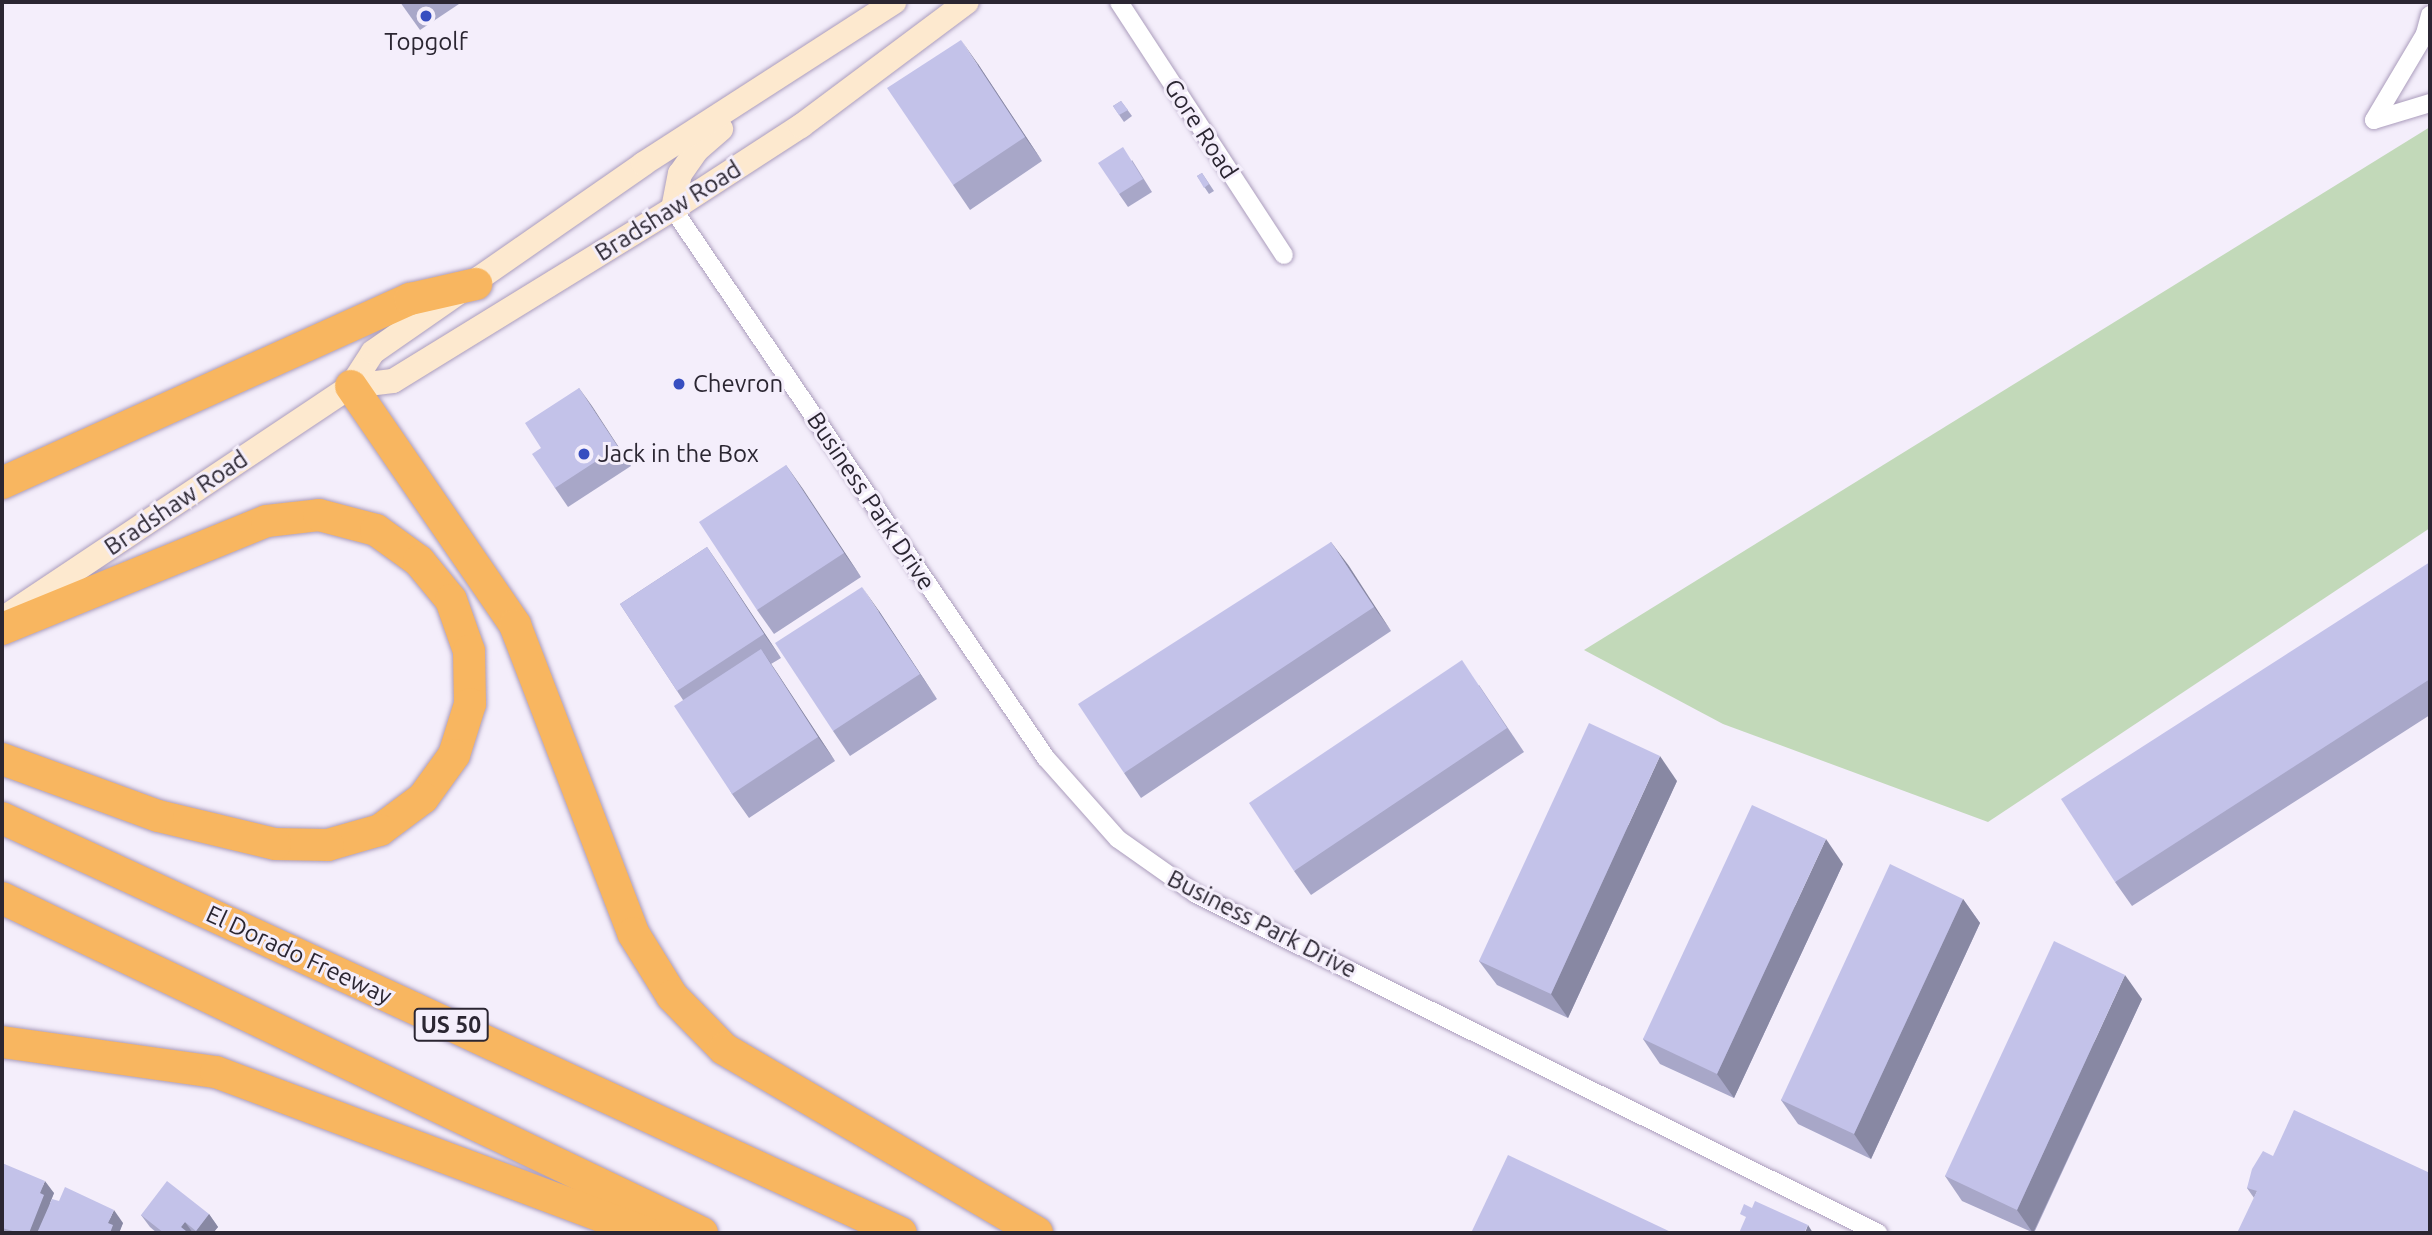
<!DOCTYPE html>
<style>
body{margin:0}
#map{position:relative;width:2432px;height:1235px;overflow:hidden;background:#f4eefb;font-family:Ubuntu,sans-serif}
div>[style]{position:absolute}
[style*='--x']{left:calc(var(--x)*1px);top:calc(var(--y)*1px);width:calc(var(--w)*1px);rotate:calc(var(--a)*1deg)}
.green>*{inset:0;background:#c2d9b9}
.roads{filter:drop-shadow(0 0 2px #ab9dbc) drop-shadow(0 0 2px #ab9dbc)}
.street>*{height:18px;margin:-9px;padding:0 9px;transform-origin:9px;border-radius:9px;background:#fff}
.secondary>*{height:24px;margin:-12px;padding:0 12px;transform-origin:12px;border-radius:12px;background:#fde9cf}
.highway>*{height:32px;margin:-16px;padding:0 16px;transform-origin:16px;border-radius:16px;background:#f8b660}
.wall>*{inset:0;background:#a8a7c8}
.shaded-wall>*{inset:0;background:#8888a3}
.building>*{inset:0;background:#c3c2e9}
.dots>*{width:19px;height:19px;translate:-50% -50%;box-sizing:border-box;border:4px solid #f4eefb;border-radius:50%}
span{translate:-50% -50%;white-space:nowrap;text-align:center;line-height:1.15;-webkit-text-stroke:6px #f4eefb;paint-order:stroke}
.shield-label span{padding:2px 5px;background:#f4eefb;border:2px solid;border-radius:5px;-webkit-text-stroke-width:0}
.shield-label{font-size:23px;color:#2b2632;font-weight:700}
.poi-label{font-size:24px;color:#2b2632}
.left{translate:0 -50%;text-align:left}
.street-label{font-size:24px;color:#2b2632}
.frame{position:absolute;inset:0;border:4px solid #2b2632;pointer-events:none}
</style>
<div id="map">
<div class="green">
<div style="clip-path:polygon(2430px 127px,2430px 528px,1988px 822px,1723px 724px,1584px 650px)"></div>
</div>
<div class="roads">
<div class="street">
<div style="--x:1119;--y:2;--w:302;--a:56.9"></div>
<div style="--x:2430;--y:15;--w:20;--a:105"></div>
<div style="--x:2425;--y:34;--w:100;--a:120.7"></div>
<div style="--x:2374;--y:120;--w:59;--a:-16.9"></div>
<div style="--x:673;--y:209;--w:664;--a:55.81"></div>
<div style="--x:1046;--y:758;--w:108;--a:48.4"></div>
<div style="--x:1118;--y:839;--w:95;--a:35.2"></div>
<div style="--x:1196;--y:894;--w:762;--a:26.43"></div>
</div>
<div class="secondary">
<div style="--x:673;--y:209;--w:36;--a:-79"></div>
<div style="--x:680;--y:174;--w:29;--a:-55"></div>
<div style="--x:697;--y:150;--w:32;--a:-41"></div>
<div style="--x:351;--y:386;--w:42;--a:-6.8"></div>
<div style="--x:393;--y:381;--w:329;--a:-31.6"></div>
<div style="--x:673;--y:209;--w:153;--a:-33"></div>
<div style="--x:801;--y:126;--w:207;--a:-36.8"></div>
<div style="--x:2;--y:619;--w:420;--a:-33.7"></div>
<div style="--x:351;--y:386;--w:40;--a:-57.1"></div>
<div style="--x:373;--y:352;--w:329;--a:-34.8"></div>
<div style="--x:643;--y:164;--w:299;--a:-32.8"></div>
</div>
<div class="highway">
<div style="--x:351;--y:386;--w:290;--a:55.5"></div>
<div style="--x:515;--y:625;--w:330;--a:69"></div>
<div style="--x:633;--y:933;--w:74;--a:58.2"></div>
<div style="--x:672;--y:996;--w:74;--a:45.5"></div>
<div style="--x:724;--y:1049;--w:363;--a:30.4"></div>
<div style="--x:2;--y:483;--w:448;--a:-24.3"></div>
<div style="--x:410;--y:299;--w:68;--a:-12.8"></div>
<div style="--x:2;--y:629;--w:286;--a:-22.2"></div>
<div style="--x:267;--y:521;--w:52;--a:-6.6"></div>
<div style="--x:319;--y:515;--w:59;--a:14.7"></div>
<div style="--x:376;--y:530;--w:53;--a:35.8"></div>
<div style="--x:419;--y:561;--w:50;--a:50.6"></div>
<div style="--x:451;--y:600;--w:54;--a:70.6"></div>
<div style="--x:469;--y:651;--w:53;--a:88.9"></div>
<div style="--x:470;--y:704;--w:53;--a:107.4"></div>
<div style="--x:454;--y:755;--w:53;--a:125.8"></div>
<div style="--x:423;--y:798;--w:54;--a:143.3"></div>
<div style="--x:380;--y:830;--w:54;--a:163.9"></div>
<div style="--x:328;--y:845;--w:53;--a:-178.9"></div>
<div style="--x:275;--y:844;--w:120;--a:-166.5"></div>
<div style="--x:158;--y:816;--w:166;--a:-159.9"></div>
<div style="--x:2;--y:818;--w:990;--a:24.78"></div>
<div style="--x:2;--y:898;--w:776;--a:25.57"></div>
<div style="--x:2;--y:1042;--w:216;--a:8"></div>
<div style="--x:216;--y:1072;--w:459;--a:20.5"></div>
</div>
</div>
<div class="wall">
<div style="clip-path:polygon(400px 2px,462px 2px,420px 30px)"></div>
<div style="clip-path:polygon(978px 64px,1042px 161px,970px 210px,953px 185px)"></div>
<div style="clip-path:polygon(1121px 101px,1132px 116px,1124px 122px,1113px 106px)"></div>
<div style="clip-path:polygon(1132px 160px,1152px 192px,1128px 207px,1119px 194px)"></div>
<div style="clip-path:polygon(1202px 173px,1214px 191px,1209px 194px,1197px 176px)"></div>
<div style="clip-path:polygon(579px 388px,631px 466px,568px 507px,555px 488px,541px 448px)"></div>
<div style="clip-path:polygon(786px 465px,861px 577px,774px 634px,757px 610px)"></div>
<div style="clip-path:polygon(1331px 542px,1391px 631px,1141px 798px,1124px 773px)"></div>
<div style="clip-path:polygon(707px 547px,781px 658px,771px 664px,835px 761px,749px 818px,732px 794px,683px 700px,620px 604px)"></div>
<div style="clip-path:polygon(2430px 562px,2430px 715px,2132px 906px,2115px 882px)"></div>
<div style="clip-path:polygon(879px 611px,937px 699px,850px 756px,833px 731px)"></div>
<div style="clip-path:polygon(1479px 685px,1524px 752px,1311px 895px,1294px 871px)"></div>
<div style="clip-path:polygon(1677px 781px,1568px 1018px,1497px 985px,1479px 961px)"></div>
<div style="clip-path:polygon(1843px 864px,1734px 1098px,1660px 1064px,1643px 1039px)"></div>
<div style="clip-path:polygon(1963px 899px,1980px 923px,1871px 1159px,1798px 1124px,1781px 1100px)"></div>
<div style="clip-path:polygon(2142px 999px,2034px 1233px,1962px 1201px,1945px 1176px)"></div>
<div style="clip-path:polygon(2273px 1156px,2254px 1198px,2247px 1188px)"></div>
<div style="clip-path:polygon(2px 1163px,54px 1193px,50px 1203px,123px 1223px,119px 1233px,2px 1233px)"></div>
<div style="clip-path:polygon(209px 1214px,218px 1227px,213px 1233px,157px 1233px,150px 1227px,141px 1215px)"></div>
</div>
<div class="shaded-wall">
<div style="clip-path:polygon(961px 40px,978px 64px,1042px 161px,1025px 137px)"></div>
<div style="clip-path:polygon(579px 388px,592px 406px,631px 466px,618px 447px)"></div>
<div style="clip-path:polygon(786px 465px,803px 489px,861px 577px,844px 553px)"></div>
<div style="clip-path:polygon(1331px 542px,1349px 566px,1391px 631px,1374px 607px)"></div>
<div style="clip-path:polygon(707px 547px,724px 572px,781px 658px,764px 634px)"></div>
<div style="clip-path:polygon(862px 587px,879px 611px,937px 699px,920px 674px)"></div>
<div style="clip-path:polygon(761px 649px,778px 674px,835px 761px,818px 737px)"></div>
<div style="clip-path:polygon(1660px 756px,1677px 781px,1568px 1018px,1551px 994px)"></div>
<div style="clip-path:polygon(1826px 839px,1843px 864px,1734px 1098px,1717px 1074px)"></div>
<div style="clip-path:polygon(1963px 899px,1980px 923px,1871px 1159px,1854px 1134px)"></div>
<div style="clip-path:polygon(2125px 975px,2142px 999px,2033px 1233px,2017px 1210px)"></div>
<div style="clip-path:polygon(45px 1181px,54px 1193px,50px 1203px,43px 1233px,29px 1233px,40px 1193px)"></div>
<div style="clip-path:polygon(114px 1210px,123px 1223px,119px 1233px,110px 1233px,108px 1223px)"></div>
<div style="clip-path:polygon(209px 1214px,218px 1227px,213px 1233px,198px 1233px,196px 1231px)"></div>
<div style="clip-path:polygon(185px 1222px,193px 1233px,183px 1233px,181px 1227px)"></div>
<div style="clip-path:polygon(1808px 1225px,1813px 1233px,1805px 1233px)"></div>
</div>
<div class="building">
<div style="clip-path:polygon(961px 40px,1025px 137px,953px 185px,887px 88px)"></div>
<div style="clip-path:polygon(1121px 101px,1128px 110px,1119px 115px,1113px 106px)"></div>
<div style="clip-path:polygon(1123px 147px,1143px 179px,1119px 194px,1098px 163px)"></div>
<div style="clip-path:polygon(1202px 173px,1209px 184px,1204px 188px,1197px 176px)"></div>
<div style="clip-path:polygon(579px 388px,618px 447px,555px 488px,532px 454px,541px 448px,525px 423px)"></div>
<div style="clip-path:polygon(786px 465px,844px 553px,757px 610px,699px 522px)"></div>
<div style="clip-path:polygon(1331px 542px,1374px 607px,1124px 773px,1078px 704px)"></div>
<div style="clip-path:polygon(707px 547px,764px 634px,677px 691px,620px 604px)"></div>
<div style="clip-path:polygon(2430px 562px,2430px 679px,2115px 882px,2061px 799px)"></div>
<div style="clip-path:polygon(862px 587px,920px 674px,833px 731px,775px 643px)"></div>
<div style="clip-path:polygon(761px 649px,818px 737px,732px 794px,674px 706px)"></div>
<div style="clip-path:polygon(1462px 660px,1507px 728px,1294px 871px,1249px 803px)"></div>
<div style="clip-path:polygon(1589px 723px,1660px 756px,1551px 994px,1479px 961px)"></div>
<div style="clip-path:polygon(1752px 805px,1826px 839px,1717px 1074px,1643px 1039px)"></div>
<div style="clip-path:polygon(1890px 864px,1963px 899px,1854px 1134px,1781px 1100px)"></div>
<div style="clip-path:polygon(2054px 941px,2125px 975px,2017px 1210px,1945px 1176px)"></div>
<div style="clip-path:polygon(2294px 1110px,2430px 1173px,2430px 1233px,2237px 1233px,2257px 1191px,2247px 1188px,2252px 1169px,2263px 1151px,2273px 1156px)"></div>
<div style="clip-path:polygon(1508px 1155px,1673px 1233px,1471px 1233px)"></div>
<div style="clip-path:polygon(2px 1163px,45px 1181px,40px 1193px,44px 1195px,29px 1233px,20px 1233px,2px 1228px)"></div>
<div style="clip-path:polygon(167px 1181px,209px 1214px,196px 1231px,185px 1222px,181px 1227px,186px 1231px,183px 1233px,164px 1233px,141px 1215px)"></div>
<div style="clip-path:polygon(65px 1187px,114px 1210px,108px 1223px,113px 1225px,110px 1233px,37px 1233px,52px 1199px,59px 1201px)"></div>
<div style="clip-path:polygon(1755px 1201px,1808px 1225px,1804px 1233px,1806px 1233px,1739px 1233px,1746px 1217px,1740px 1214px,1744px 1204px,1752px 1208px)"></div>
</div>
<div class="dots">
<div style="left:426px;top:16px;background:#374ec0"></div>
<div style="left:679px;top:384px;background:#374ec0"></div>
<div style="left:584px;top:454px;background:#374ec0"></div>
</div>
<div class="shield-label">
<span style="left:451px;top:1025px">US 50</span>
</div>
<div class="poi-label">
<span style="left:426px;top:42px">Topgolf</span>
<span class="left" style="left:693px;top:384px">Chevron</span>
<span class="left" style="left:598px;top:454px">Jack in the Box</span>
</div>
<div class="street-label">
<span style="left:1201px;top:129px;rotate:57deg">Gore Road</span>
<span style="left:668px;top:211px;rotate:-32deg">Bradshaw Road</span>
<span style="left:871px;top:501px;rotate:56deg">Business Park Drive</span>
<span style="left:176px;top:503px;rotate:-34deg">Bradshaw Road</span>
<span style="left:1262px;top:924px;rotate:27deg">Business Park Drive</span>
<span style="left:299px;top:955px;rotate:25deg">El Dorado Freeway</span>
</div>
<div class="frame"></div>
</div>
